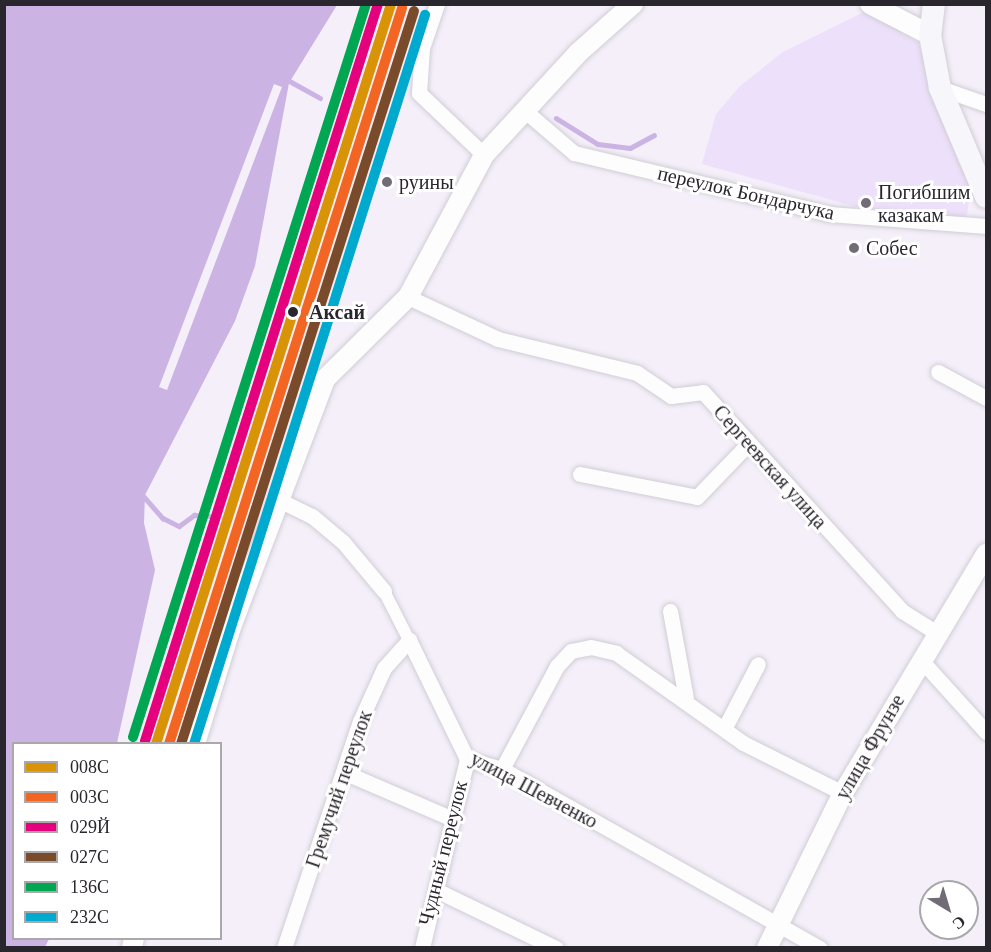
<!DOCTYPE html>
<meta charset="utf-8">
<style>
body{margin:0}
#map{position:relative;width:991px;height:952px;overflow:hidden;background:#f4eff9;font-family:"Times New Roman",serif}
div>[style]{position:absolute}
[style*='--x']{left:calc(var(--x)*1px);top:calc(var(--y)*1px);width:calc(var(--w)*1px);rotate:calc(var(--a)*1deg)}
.green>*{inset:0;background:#ede0fa}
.water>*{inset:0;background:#cbb3e4}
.pier>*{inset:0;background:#f4eff9}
.stream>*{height:4.5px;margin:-2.25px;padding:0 2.25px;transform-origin:2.25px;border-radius:2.25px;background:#cbb3e4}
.roads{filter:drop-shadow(0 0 2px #d1cdd5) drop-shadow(0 0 2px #d1cdd5)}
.pedestrian>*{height:12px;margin:-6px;padding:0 6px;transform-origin:6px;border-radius:6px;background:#fdfdfe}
.minor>*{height:15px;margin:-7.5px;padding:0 7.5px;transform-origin:7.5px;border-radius:7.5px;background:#fdfdfe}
.tertiary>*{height:20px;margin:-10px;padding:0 10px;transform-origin:10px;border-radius:10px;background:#fdfdfe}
.secondary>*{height:22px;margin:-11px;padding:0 11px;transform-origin:11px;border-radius:11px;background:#f7f6fa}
.rail-1>*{height:10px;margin:-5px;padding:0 5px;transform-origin:5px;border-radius:5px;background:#d89307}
.rail-2>*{height:10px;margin:-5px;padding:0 5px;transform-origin:5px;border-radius:5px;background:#f26522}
.rail-3>*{height:10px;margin:-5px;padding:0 5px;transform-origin:5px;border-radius:5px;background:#e5007d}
.rail-4>*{height:10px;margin:-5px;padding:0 5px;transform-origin:5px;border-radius:5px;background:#7a4b2a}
.rail-5>*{height:10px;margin:-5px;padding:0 5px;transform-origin:5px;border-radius:5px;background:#00a651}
.rail-6>*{height:10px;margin:-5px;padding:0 5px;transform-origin:5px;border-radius:5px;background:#00a9ce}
.dots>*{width:16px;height:16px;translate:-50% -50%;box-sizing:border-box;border:3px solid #fff;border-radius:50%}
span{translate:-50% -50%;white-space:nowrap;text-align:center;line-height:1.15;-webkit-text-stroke:6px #fff;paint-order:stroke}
.poi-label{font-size:20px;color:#2a262e}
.left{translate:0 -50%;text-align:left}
.street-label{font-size:20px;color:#2a262e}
.stop-label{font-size:20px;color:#2a262e;font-weight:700}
.frame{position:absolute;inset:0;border:6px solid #2a262e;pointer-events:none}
.legend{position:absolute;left:12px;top:742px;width:210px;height:198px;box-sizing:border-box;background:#fff;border:2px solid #aaa8ab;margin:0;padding:8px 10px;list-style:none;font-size:18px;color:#2a262e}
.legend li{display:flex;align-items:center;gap:12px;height:30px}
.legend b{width:30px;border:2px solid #aaa8ab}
.north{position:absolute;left:919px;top:880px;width:60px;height:60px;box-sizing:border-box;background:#fff;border:2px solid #aaa8ab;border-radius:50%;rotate:142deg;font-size:16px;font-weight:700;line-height:24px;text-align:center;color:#2a262e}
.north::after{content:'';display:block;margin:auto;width:21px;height:27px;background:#716c75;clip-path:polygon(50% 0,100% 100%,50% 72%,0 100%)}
</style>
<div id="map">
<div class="green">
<div style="clip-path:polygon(866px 11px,919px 43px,971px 190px,966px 219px,882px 214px,702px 164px,716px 114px,740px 86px,783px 52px)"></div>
</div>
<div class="water">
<div style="clip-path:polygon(5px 5px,337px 5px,289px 83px,255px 266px,235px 321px,145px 495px,144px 523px,155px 570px,117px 743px,14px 744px,14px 938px,49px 939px,45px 947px,5px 948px)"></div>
</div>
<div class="pier">
<div style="clip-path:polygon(274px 84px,282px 87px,167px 390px,159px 387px)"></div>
</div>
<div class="stream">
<div style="--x:286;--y:79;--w:39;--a:29"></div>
<div style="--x:556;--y:118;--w:49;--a:31.8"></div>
<div style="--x:598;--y:144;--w:32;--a:7"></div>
<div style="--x:630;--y:148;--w:27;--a:-28"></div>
<div style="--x:140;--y:492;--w:35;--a:49"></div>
<div style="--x:163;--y:518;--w:18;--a:27"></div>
<div style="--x:179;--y:526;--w:19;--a:-36"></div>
<div style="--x:194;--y:515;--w:15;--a:4"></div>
</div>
<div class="roads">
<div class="pedestrian">
<div style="--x:384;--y:591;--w:55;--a:63"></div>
</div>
<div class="minor">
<div style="--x:437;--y:4;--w:46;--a:108.8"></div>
<div style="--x:422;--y:48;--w:45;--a:93.8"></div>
<div style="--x:419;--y:93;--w:90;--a:43.6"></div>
<div style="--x:940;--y:88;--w:49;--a:19.2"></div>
<div style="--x:524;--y:110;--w:66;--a:40.7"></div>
<div style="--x:574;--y:153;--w:263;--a:13.4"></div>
<div style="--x:830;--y:214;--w:156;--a:4.4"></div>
<div style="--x:408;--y:297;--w:99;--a:25"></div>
<div style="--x:498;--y:339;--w:143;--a:13.7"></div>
<div style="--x:637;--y:373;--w:41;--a:34.1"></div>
<div style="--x:671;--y:396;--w:32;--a:-7"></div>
<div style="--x:703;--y:392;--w:296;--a:47.7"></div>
<div style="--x:902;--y:611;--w:41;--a:32.2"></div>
<div style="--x:938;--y:372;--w:55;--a:28.4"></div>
<div style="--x:580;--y:474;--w:119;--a:11.1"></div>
<div style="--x:697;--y:497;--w:72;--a:-46.1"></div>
<div style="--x:281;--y:501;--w:34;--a:26"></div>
<div style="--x:312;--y:516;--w:40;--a:40"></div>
<div style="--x:343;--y:542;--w:64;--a:50.1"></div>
<div style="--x:670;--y:611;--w:88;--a:79.6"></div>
<div style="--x:921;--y:660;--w:97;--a:47.9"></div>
<div style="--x:724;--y:729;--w:73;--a:-62.4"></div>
<div style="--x:502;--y:769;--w:117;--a:-61.9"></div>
<div style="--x:557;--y:666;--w:21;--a:-47"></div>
<div style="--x:571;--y:651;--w:20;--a:-11"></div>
<div style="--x:591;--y:647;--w:26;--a:13"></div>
<div style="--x:616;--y:653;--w:156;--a:35.3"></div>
<div style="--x:743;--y:743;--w:112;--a:26.6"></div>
<div style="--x:346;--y:773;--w:116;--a:23.3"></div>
<div style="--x:436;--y:890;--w:133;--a:25.8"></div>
<div style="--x:284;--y:948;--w:239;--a:-71.5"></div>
<div style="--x:360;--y:721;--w:58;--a:-65.6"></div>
<div style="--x:384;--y:668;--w:38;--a:-48"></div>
<div style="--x:409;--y:640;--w:132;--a:64"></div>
<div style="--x:467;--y:759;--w:36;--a:16"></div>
<div style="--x:502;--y:769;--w:365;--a:29.4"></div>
<div style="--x:422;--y:948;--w:194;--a:-76.6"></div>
</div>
<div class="tertiary">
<div style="--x:870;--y:4;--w:68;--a:27.3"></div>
<div style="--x:195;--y:744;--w:122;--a:-72.9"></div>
<div style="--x:231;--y:627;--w:265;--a:-69.2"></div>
<div style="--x:325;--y:379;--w:117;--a:-44.7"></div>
<div style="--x:408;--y:297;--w:161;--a:-61.8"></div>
<div style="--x:484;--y:155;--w:139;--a:-47.3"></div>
<div style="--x:578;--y:53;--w:74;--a:-41.7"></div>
<div style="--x:132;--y:948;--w:10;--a:-79"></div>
<div style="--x:767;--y:948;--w:173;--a:-63.9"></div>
<div style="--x:843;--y:793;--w:279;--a:-59.1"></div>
</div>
<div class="secondary">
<div style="--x:934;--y:4;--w:31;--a:97"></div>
<div style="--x:930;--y:35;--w:54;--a:79.3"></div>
<div style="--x:940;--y:88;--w:118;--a:67.1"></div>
</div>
</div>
<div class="rail-1">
<div style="--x:156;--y:744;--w:776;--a:-72.38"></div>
</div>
<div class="rail-2">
<div style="--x:169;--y:744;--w:772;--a:-72.43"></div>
</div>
<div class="rail-3">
<div style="--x:145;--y:741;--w:773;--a:-72.46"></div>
</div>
<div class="rail-4">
<div style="--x:181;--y:744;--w:769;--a:-72.37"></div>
</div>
<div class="rail-5">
<div style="--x:133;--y:737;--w:769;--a:-72.37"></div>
</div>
<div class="rail-6">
<div style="--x:194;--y:744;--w:765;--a:-72.42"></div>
</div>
<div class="dots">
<div style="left:387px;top:182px;background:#716c75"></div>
<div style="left:866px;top:203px;background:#716c75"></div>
<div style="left:854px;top:248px;background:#716c75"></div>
<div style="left:293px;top:312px;background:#2a262e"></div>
</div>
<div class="poi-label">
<span class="left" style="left:399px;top:182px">руины</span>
<span class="left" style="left:878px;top:204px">Погибшим<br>казакам</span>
<span class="left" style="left:866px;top:248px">Собес</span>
</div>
<div class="street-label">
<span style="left:746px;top:193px;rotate:13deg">переулок Бондарчука</span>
<span style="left:770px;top:467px;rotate:48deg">Сергеевская улица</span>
<span style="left:870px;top:747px;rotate:-60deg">улица Фрунзе</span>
<span style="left:339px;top:789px;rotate:-71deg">Гремучий переулок</span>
<span style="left:534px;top:790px;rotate:28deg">улица Шевченко</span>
<span style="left:443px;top:853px;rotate:-76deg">Чудный переулок</span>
</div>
<div class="stop-label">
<span class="left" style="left:309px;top:312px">Аксай</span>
</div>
<div class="frame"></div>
<ul class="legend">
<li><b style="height:8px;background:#d89307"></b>008С</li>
<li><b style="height:8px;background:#f26522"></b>003С</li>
<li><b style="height:8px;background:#e5007d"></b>029Й</li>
<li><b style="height:8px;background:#7a4b2a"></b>027С</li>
<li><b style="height:8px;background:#00a651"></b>136С</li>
<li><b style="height:8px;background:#00a9ce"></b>232C</li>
</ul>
<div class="north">С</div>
</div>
